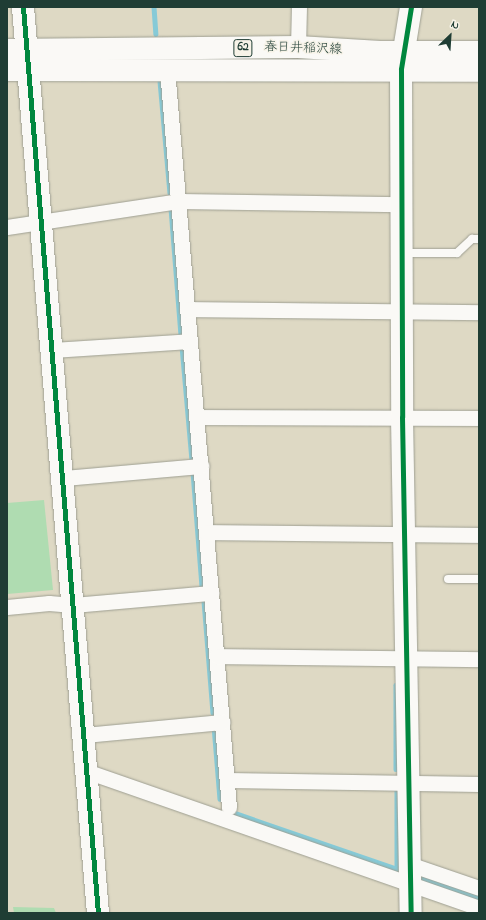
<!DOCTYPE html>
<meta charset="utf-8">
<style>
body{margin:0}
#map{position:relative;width:486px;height:920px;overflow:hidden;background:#ded9c4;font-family:"Indie Flower","Klee One",sans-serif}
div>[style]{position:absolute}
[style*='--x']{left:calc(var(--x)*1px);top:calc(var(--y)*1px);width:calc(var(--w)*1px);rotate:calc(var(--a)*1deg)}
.green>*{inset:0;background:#afdcb1}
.stream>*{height:4.5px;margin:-2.25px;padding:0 2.25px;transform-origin:2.25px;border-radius:2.25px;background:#86cad7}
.roads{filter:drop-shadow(0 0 1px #9e9f92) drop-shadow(0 0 1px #9e9f92)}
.lane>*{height:8px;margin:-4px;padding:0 4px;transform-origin:4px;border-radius:4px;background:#faf9f6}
.street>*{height:15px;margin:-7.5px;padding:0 7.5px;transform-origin:7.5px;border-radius:7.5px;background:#faf9f6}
.secondary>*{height:22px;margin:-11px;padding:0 11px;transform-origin:11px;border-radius:11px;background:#faf9f6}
.primary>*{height:22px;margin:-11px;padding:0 11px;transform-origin:11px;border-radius:11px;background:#faf9f6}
.cycleway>*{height:5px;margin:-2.5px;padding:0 2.5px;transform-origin:2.5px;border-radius:2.5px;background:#00873e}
span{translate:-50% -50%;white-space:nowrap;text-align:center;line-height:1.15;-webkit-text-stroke:3px #f7f3e8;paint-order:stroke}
.shield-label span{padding:1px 3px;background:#f7f3e8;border:1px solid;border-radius:3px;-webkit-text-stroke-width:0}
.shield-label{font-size:12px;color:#1f3d34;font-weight:700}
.street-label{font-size:13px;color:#1f3d34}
.frame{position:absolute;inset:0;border:8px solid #1f3d34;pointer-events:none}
.north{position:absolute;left:430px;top:16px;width:40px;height:40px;-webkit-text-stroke:3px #f7f3e8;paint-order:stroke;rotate:25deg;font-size:11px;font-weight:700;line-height:16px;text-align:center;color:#1f3d34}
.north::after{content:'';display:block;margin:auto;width:14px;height:18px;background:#1f3d34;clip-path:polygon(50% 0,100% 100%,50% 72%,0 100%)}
</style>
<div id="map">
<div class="green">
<div style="clip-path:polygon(44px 500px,53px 590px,7px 594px,7px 503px)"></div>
<div style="clip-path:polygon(13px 907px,54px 908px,56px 913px,14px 913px)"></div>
</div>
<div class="stream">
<div style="--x:154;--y:7;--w:27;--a:86"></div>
<div style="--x:160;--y:81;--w:112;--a:84.9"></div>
<div style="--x:171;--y:208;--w:126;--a:85.5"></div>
<div style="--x:182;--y:346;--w:115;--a:85"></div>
<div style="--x:193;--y:472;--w:114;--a:85.5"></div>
<div style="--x:204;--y:601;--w:112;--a:85.4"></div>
<div style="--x:396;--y:685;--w:84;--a:90"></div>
<div style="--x:214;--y:726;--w:73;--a:85.3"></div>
<div style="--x:397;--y:791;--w:78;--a:90"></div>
<div style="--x:229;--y:811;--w:181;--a:19"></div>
<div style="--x:421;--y:878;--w:61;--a:19"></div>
</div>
<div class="roads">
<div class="lane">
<div style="--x:402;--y:253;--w:55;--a:0"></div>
<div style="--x:457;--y:253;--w:21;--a:-43"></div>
<div style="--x:472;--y:239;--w:7;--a:0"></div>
<div style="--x:448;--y:579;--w:31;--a:0"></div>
</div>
<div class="street">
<div style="--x:298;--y:47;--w:40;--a:-88.6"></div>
<div style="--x:167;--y:69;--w:741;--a:85.2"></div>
<div style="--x:7;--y:227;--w:173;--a:-8.6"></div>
<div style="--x:178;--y:201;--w:224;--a:0.8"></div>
<div style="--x:187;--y:309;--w:292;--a:0.6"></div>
<div style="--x:52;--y:350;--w:138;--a:-3.7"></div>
<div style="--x:196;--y:417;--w:283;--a:0.2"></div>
<div style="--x:63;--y:478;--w:139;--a:-5"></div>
<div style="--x:206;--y:532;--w:273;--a:0.6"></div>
<div style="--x:7;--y:607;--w:42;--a:-5.4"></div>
<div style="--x:49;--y:603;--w:24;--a:5"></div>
<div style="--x:73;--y:605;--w:139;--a:-5"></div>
<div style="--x:217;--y:656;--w:262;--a:0.7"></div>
<div style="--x:84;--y:735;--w:139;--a:-5.4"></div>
<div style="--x:86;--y:771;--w:416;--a:19.2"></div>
<div style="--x:227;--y:780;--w:252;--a:0.9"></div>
<div style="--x:412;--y:865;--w:71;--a:18.9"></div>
</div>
<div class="secondary">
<div style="--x:23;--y:7;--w:909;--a:85.27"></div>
<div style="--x:411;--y:7;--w:63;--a:99.2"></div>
<div style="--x:401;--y:69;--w:348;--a:89.8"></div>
<div style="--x:402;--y:417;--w:496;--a:89"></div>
</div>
<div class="primary">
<div style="--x:7;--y:50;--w:291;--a:-0.6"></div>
<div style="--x:298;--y:47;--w:82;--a:3.5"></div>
<div style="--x:380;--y:52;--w:99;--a:0"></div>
<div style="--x:7;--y:70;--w:472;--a:0.1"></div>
</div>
</div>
<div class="cycleway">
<div style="--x:23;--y:7;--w:909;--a:85.27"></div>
<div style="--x:411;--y:7;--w:63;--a:99.2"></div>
<div style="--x:401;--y:69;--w:348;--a:89.8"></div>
<div style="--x:402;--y:417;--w:496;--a:89"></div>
</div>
<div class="shield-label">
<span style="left:243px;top:48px">62</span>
</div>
<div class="street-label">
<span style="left:303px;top:49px;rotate:2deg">春日井稲沢線</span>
</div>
<div class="frame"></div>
<div class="north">N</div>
</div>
